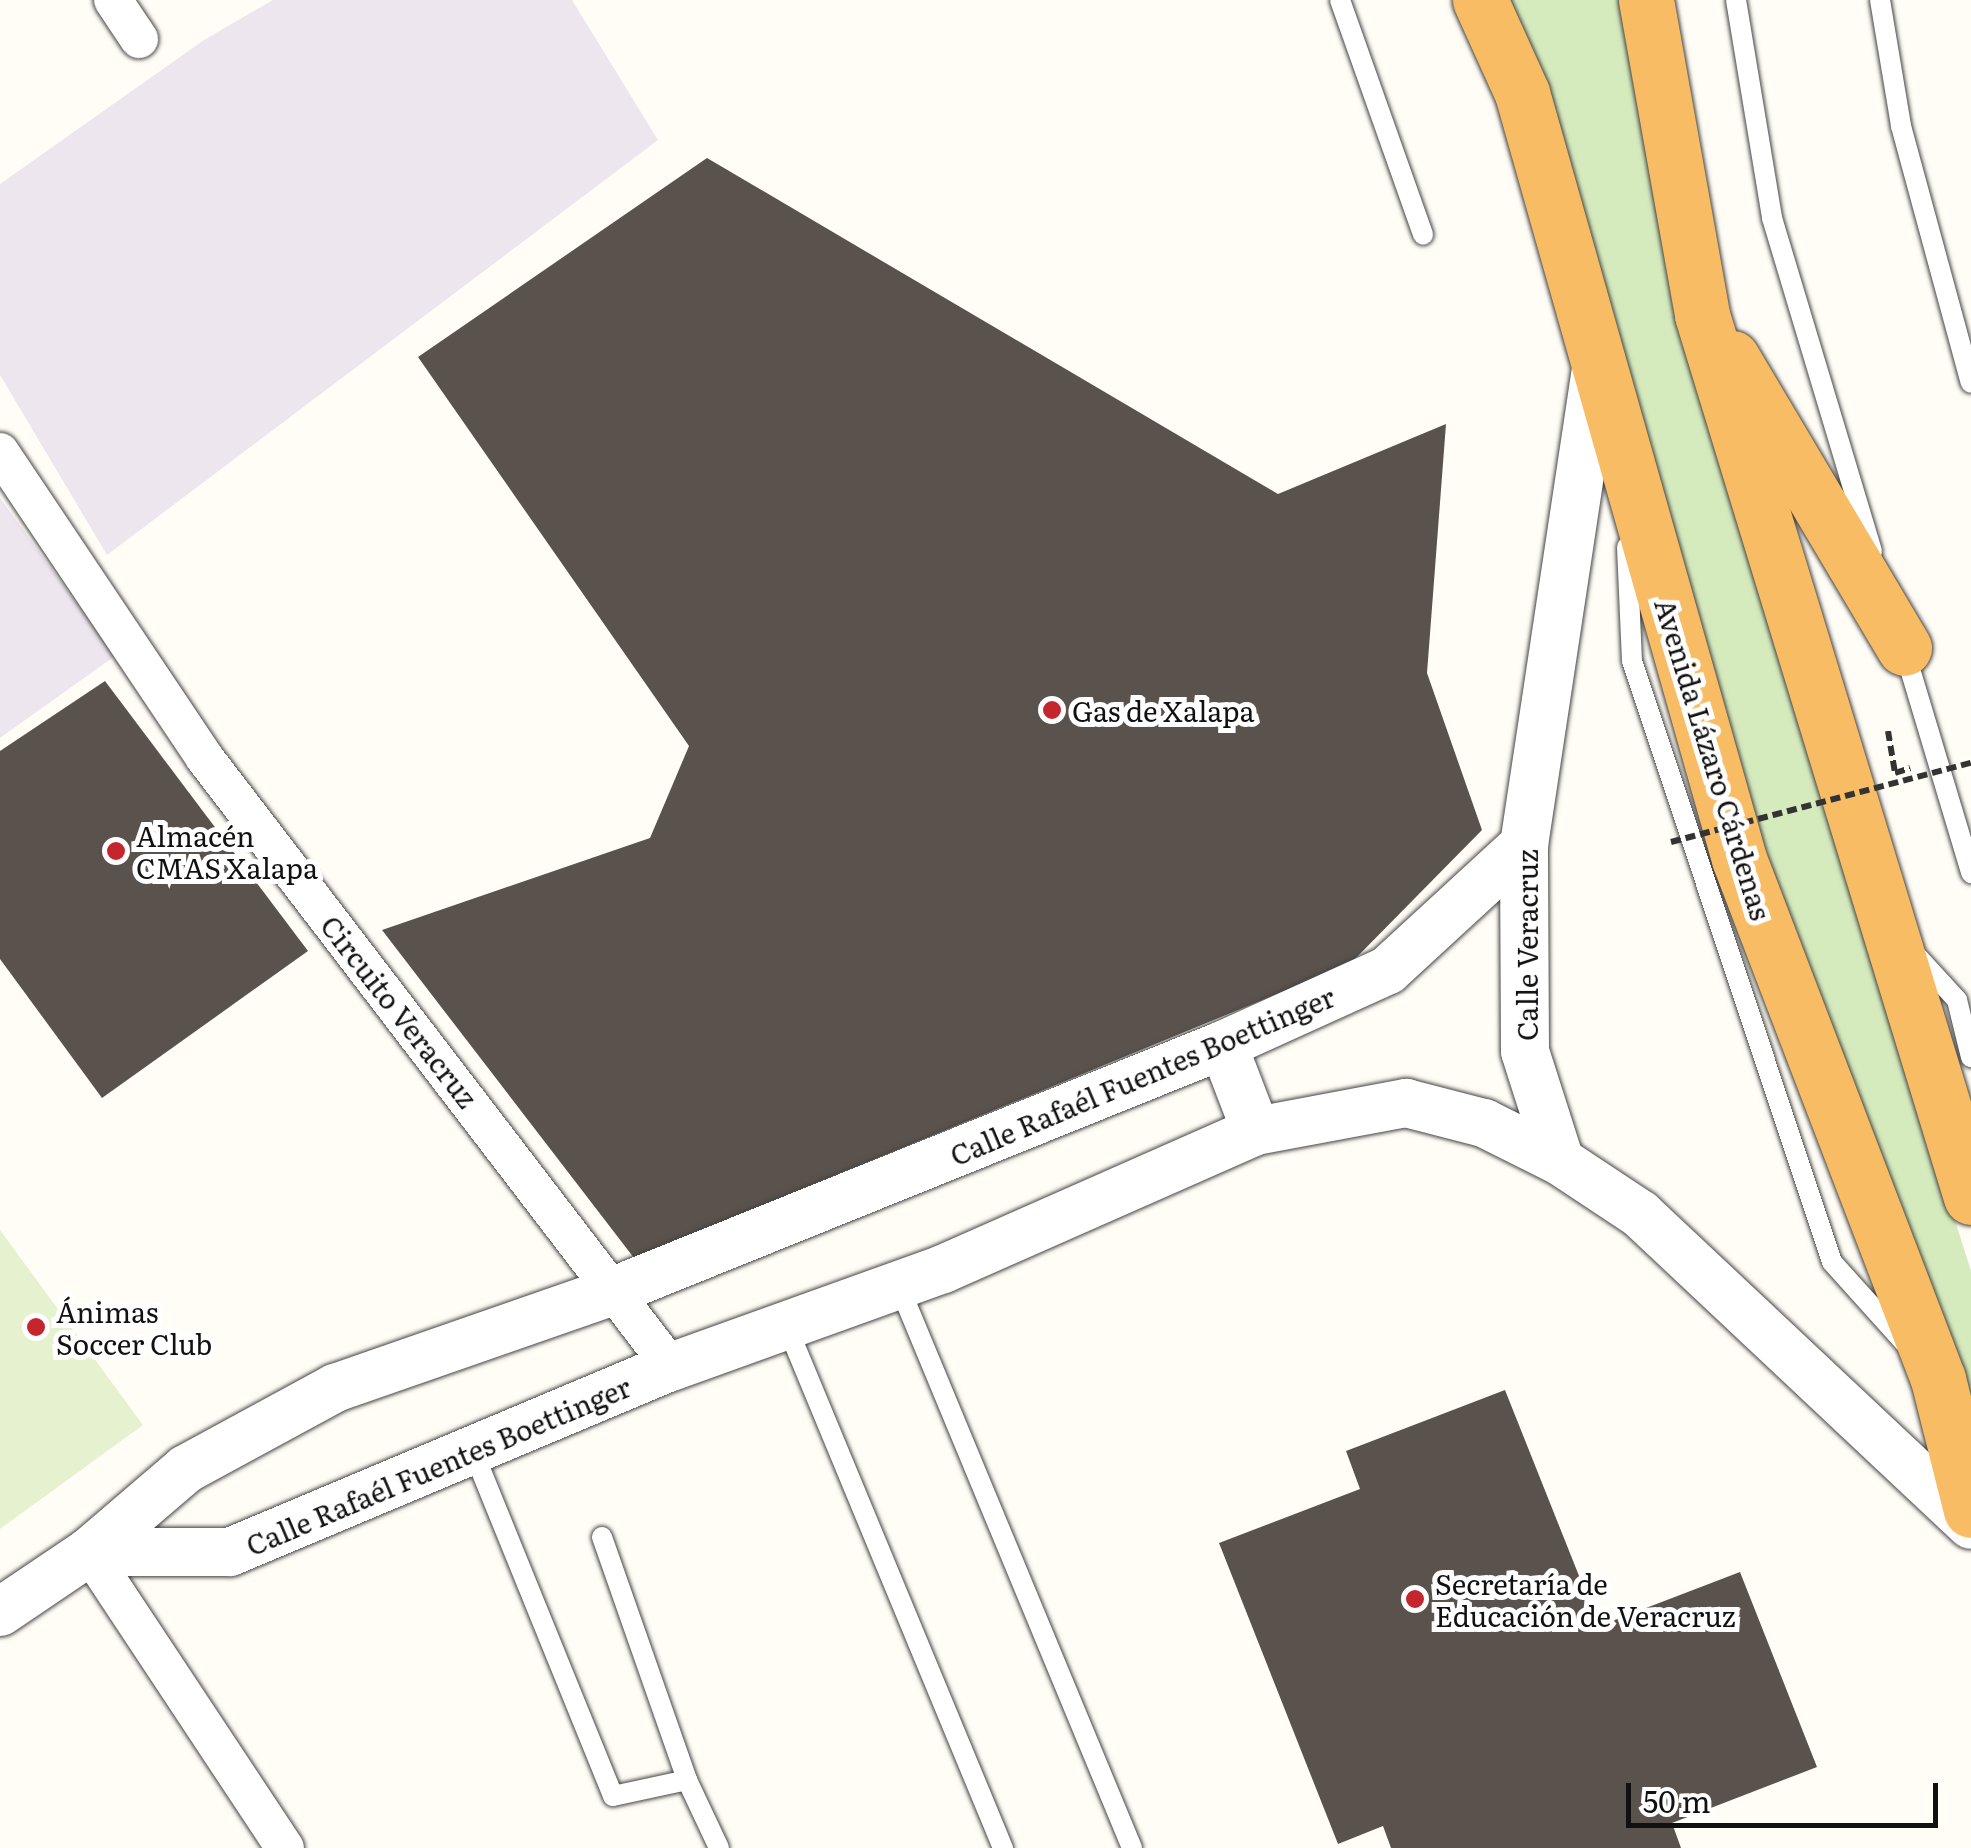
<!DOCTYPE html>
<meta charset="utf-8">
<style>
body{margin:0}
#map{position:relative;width:1971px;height:1848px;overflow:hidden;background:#fffdf5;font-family:Literata,serif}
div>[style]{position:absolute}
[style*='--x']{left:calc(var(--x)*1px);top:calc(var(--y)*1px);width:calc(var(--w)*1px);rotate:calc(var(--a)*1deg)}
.industrial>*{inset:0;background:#eee6ef}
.green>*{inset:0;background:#d5ebbd}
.pitch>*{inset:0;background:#e6f2cf}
.building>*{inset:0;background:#5a524d}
.path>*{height:6px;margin-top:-3px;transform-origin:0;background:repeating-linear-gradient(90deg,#333 0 10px,transparent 0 15px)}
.roads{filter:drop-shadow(0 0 2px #444) drop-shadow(0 0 2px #444)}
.service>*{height:20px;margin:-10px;padding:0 10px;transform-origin:10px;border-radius:10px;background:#fff}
.minor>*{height:38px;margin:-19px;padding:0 19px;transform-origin:19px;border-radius:19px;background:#fff}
.tertiary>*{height:48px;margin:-24px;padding:0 24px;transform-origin:24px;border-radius:24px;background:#fff}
.trunk>*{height:55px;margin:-27.5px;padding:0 27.5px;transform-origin:27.5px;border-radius:27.5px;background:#f7bc64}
.path-bridge>*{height:6px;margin-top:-3px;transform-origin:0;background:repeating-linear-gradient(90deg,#333 0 10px,transparent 0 15px)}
.dots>*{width:28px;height:28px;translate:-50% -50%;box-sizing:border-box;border:5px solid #fff;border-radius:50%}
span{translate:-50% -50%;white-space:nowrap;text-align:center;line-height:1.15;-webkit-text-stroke:10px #fff;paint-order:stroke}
.poi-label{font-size:28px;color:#111}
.left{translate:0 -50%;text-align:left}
.street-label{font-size:28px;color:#111}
.scale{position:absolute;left:1626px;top:1783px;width:312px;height:45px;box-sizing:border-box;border:5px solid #111;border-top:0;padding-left:12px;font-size:30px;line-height:35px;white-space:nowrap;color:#111;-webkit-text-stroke:8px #fff;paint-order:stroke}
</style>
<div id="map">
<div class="industrial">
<div style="clip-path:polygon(273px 0,572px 0,658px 140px,107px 555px,0 375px,0 184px,204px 40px)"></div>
<div style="clip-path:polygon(0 498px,115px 656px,0 738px)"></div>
</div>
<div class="green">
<div style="clip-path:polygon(1492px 0,1627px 0,1921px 1113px,1971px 1271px,1971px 1520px)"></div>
</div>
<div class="pitch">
<div style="clip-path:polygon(0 1230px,143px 1425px,0 1529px)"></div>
</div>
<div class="building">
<div style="clip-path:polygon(707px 158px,1278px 494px,1446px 424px,1427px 673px,1482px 830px,1350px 964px,634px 1258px,382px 930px,650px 838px,689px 746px,418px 357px)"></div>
<div style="clip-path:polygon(105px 681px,308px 951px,102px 1098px,0 959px,0 751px)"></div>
<div style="clip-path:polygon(1505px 1390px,1599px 1626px,1740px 1572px,1817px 1767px,1672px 1823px,1681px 1848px,1391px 1848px,1383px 1826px,1338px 1844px,1219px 1543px,1360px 1489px,1346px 1451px)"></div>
</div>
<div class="path">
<div style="--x:1888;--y:731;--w:43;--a:80.5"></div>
<div style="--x:1895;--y:773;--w:16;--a:-18"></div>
</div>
<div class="roads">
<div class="service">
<div style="--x:1340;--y:0;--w:249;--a:70.5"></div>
<div style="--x:1736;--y:0;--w:221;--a:80.6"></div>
<div style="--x:1772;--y:218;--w:348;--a:73.3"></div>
<div style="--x:1880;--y:0;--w:128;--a:80.5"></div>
<div style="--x:1901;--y:126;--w:266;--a:74.8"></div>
<div style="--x:1627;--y:547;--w:114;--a:87.5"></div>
<div style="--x:1632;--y:661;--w:633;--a:71.59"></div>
<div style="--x:1832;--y:1262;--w:108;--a:48"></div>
<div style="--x:1904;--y:649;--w:234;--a:73.3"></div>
<div style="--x:1914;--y:953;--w:64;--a:47.5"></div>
<div style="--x:1957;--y:1000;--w:59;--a:76.2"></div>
<div style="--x:899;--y:1286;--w:608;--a:67.48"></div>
<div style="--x:788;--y:1329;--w:562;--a:67.5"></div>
<div style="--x:473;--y:1451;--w:372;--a:67.9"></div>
<div style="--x:613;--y:1796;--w:76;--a:-12.2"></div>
<div style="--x:687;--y:1780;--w:75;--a:64.8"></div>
<div style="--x:602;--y:1537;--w:257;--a:70.7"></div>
</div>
<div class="minor">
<div style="--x:113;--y:0;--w:47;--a:56.3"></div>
<div style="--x:0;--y:452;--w:367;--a:56.2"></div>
<div style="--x:204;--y:757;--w:768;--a:52.56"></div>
<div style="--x:89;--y:1552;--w:355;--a:56.5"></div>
</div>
<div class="tertiary">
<div style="--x:1223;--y:1045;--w:92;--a:69"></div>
<div style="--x:1560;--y:1161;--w:115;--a:-107.7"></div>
<div style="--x:1525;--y:1051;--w:206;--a:-90.3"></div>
<div style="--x:1524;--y:845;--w:490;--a:-81.4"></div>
<div style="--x:89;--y:1552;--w:141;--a:0"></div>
<div style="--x:230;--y:1552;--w:478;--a:-22.8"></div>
<div style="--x:671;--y:1367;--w:289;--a:-19.8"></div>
<div style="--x:943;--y:1269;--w:342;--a:-23.8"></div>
<div style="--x:1256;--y:1131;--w:153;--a:-10.6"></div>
<div style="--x:1406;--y:1103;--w:81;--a:14.4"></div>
<div style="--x:1484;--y:1123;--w:85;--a:26.6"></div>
<div style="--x:1560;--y:1161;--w:96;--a:33.5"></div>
<div style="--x:1640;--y:1214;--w:454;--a:43.2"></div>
<div style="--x:0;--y:1612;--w:107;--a:-34"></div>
<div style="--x:89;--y:1552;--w:128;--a:-40.6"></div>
<div style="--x:186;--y:1469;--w:170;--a:-28.5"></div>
<div style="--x:335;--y:1388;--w:298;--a:-19.2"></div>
<div style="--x:616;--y:1290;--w:655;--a:-21.98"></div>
<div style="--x:1223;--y:1045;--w:181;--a:-24.4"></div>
<div style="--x:1388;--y:970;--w:185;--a:-42.6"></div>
</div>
<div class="trunk">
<div style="--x:1480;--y:0;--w:102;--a:65.7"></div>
<div style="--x:1522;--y:93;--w:796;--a:74.18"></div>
<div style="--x:1739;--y:859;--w:557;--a:69.06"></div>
<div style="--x:1938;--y:1379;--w:135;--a:75.9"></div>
<div style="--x:1646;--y:0;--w:320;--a:79.9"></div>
<div style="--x:1702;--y:315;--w:922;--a:73.04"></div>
<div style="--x:1732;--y:358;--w:337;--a:59.3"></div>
</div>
</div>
<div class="path-bridge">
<div style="--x:1671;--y:842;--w:310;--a:-14.8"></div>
</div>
<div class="dots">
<div style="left:1052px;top:710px;background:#c4262e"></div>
<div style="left:116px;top:851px;background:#c4262e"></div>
<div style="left:36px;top:1327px;background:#c4262e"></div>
<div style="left:1415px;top:1599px;background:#c4262e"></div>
</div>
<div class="poi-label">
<span class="left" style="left:1072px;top:710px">Gas de Xalapa</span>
<span class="left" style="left:136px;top:851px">Almacén<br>CMAS Xalapa</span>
<span class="left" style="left:56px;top:1327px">Ánimas<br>Soccer Club</span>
<span class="left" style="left:1435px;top:1599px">Secretaría de<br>Educación de Veracruz</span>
</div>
<div class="street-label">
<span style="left:1714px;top:759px;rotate:73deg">Avenida Lázaro Cárdenas</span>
<span style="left:1526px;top:945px;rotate:-90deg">Calle Veracruz</span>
<span style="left:400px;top:1011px;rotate:52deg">Circuito Veracruz</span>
<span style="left:1142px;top:1075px;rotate:-23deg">Calle Rafaél Fuentes Boettinger</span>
<span style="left:438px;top:1465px;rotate:-23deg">Calle Rafaél Fuentes Boettinger</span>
</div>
<div class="scale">50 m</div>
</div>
